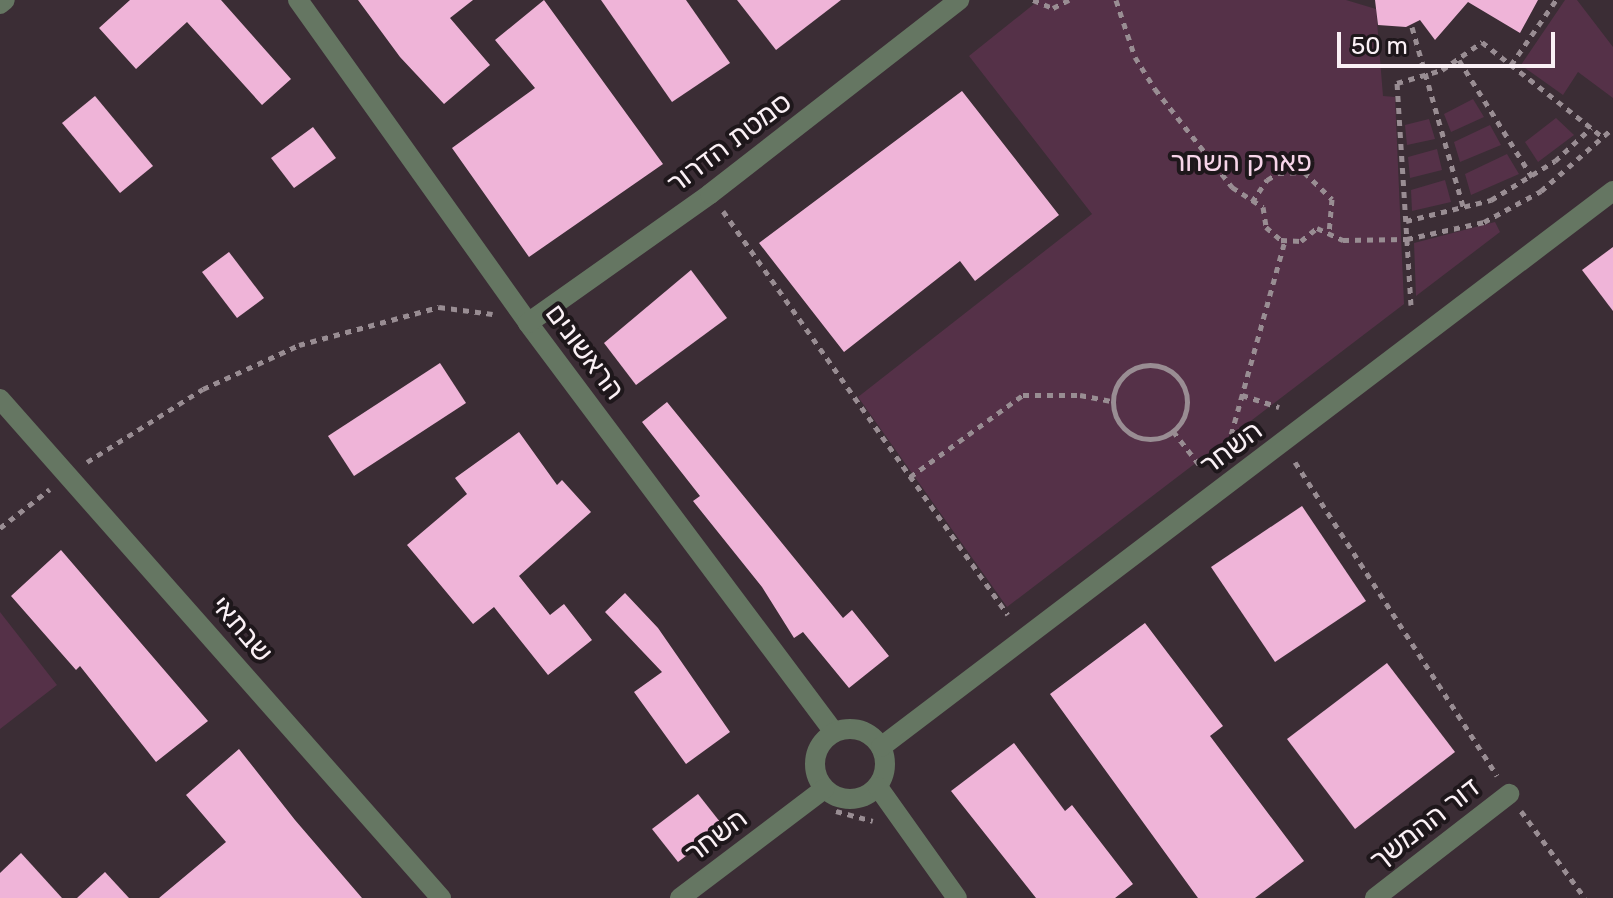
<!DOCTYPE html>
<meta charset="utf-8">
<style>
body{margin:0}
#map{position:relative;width:1613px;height:898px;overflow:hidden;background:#3b2d35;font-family:Rubik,"Noto Sans Hebrew",sans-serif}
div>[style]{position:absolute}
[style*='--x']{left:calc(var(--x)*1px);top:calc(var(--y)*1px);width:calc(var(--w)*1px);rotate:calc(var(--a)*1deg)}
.green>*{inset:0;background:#553148}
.building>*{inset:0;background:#efb4d8}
.path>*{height:5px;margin-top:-2.5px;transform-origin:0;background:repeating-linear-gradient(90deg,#998d93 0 6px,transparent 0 12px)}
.path>.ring{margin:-2.5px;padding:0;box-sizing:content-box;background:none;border:5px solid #998d93;border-radius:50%}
.minor>*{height:20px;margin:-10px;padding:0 10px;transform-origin:10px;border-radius:10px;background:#657662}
.minor>.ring{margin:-10px;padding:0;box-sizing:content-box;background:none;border:20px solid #657662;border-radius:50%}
span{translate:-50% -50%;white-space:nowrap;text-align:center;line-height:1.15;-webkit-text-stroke:8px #1e171b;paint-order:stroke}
.street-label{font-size:28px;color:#faf0f5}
.park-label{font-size:28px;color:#f7d5e9}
.scale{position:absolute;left:1337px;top:32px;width:218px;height:36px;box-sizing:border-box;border:4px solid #faf0f5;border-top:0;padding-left:10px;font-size:24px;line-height:28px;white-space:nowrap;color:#faf0f5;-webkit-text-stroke:6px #1e171b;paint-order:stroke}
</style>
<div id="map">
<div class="green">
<div style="clip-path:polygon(1039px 0,1346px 0,1376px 9px,1383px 96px,1395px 97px,1404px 304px,1007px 607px,858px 397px,1092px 214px,969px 56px)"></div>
<div style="clip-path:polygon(1565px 0,1577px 0,1613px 47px,1613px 98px,1578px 72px,1563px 95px,1521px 65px)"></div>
<div style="clip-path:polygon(1473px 99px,1484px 117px,1451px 132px,1444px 114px)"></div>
<div style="clip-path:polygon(1556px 118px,1574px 135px,1538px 162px,1525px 142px)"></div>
<div style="clip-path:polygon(1429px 119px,1435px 139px,1407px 145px,1405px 125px)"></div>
<div style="clip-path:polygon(1490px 125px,1501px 145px,1460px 162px,1454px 142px)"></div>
<div style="clip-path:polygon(1437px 149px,1442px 170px,1410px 178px,1408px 157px)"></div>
<div style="clip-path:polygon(1507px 154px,1519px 174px,1471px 195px,1465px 174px)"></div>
<div style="clip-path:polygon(1445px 180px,1451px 202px,1412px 211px,1411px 190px)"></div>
<div style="clip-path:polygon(1495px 222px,1500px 232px,1416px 296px,1414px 243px)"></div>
<div style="clip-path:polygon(0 612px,57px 685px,0 729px)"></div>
</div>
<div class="building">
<div style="clip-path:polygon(130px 0,221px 0,291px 79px,262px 105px,187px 22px,136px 69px,99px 28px)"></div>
<div style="clip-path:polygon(358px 0,473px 0,450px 18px,490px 65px,444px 104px,400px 57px)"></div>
<div style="clip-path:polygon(544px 0,663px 164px,529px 257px,452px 148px,535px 88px,495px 40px)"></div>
<div style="clip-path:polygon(601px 0,686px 0,730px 63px,672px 102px)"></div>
<div style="clip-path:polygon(737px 0,841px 0,776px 50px)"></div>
<div style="clip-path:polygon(1375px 0,1538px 0,1520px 33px,1468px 2px,1435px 40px,1420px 20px,1406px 27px,1378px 25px)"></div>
<div style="clip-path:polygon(962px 91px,1059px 215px,975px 281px,960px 261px,844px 352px,759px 243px)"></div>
<div style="clip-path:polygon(95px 96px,153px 166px,120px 193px,62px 123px)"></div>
<div style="clip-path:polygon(313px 127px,336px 158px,294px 188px,271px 158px)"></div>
<div style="clip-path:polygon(1613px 247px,1613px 311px,1582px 270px)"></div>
<div style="clip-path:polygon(229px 252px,264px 298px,237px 318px,202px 272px)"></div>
<div style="clip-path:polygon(691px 270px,727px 318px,636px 385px,604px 343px)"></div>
<div style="clip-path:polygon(440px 363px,466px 403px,354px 476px,328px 436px)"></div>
<div style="clip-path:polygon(667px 402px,843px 618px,852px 610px,889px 656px,849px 688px,803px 632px,794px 638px,762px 587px,693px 501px,700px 496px,642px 422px)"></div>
<div style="clip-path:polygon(519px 432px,557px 485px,562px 480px,591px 512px,519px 576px,550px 615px,564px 604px,592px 640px,548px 675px,494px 607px,473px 624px,407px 545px,467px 494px,455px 478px)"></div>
<div style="clip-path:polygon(1302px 506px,1366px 601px,1275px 662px,1211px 567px)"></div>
<div style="clip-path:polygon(61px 550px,208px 721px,156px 762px,80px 666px,76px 670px,11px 596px)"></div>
<div style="clip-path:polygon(625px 593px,658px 628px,730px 732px,686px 764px,634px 692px,662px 672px,605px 612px)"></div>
<div style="clip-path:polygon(1145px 623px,1223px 726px,1210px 736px,1304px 861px,1255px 898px,1198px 898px,1050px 694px)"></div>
<div style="clip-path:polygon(1387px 663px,1455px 752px,1355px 829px,1287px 739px)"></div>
<div style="clip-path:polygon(1014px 743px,1065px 811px,1072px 805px,1133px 884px,1115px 898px,1036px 898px,951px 791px)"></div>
<div style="clip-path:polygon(239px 749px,295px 820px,362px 898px,159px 898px,226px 842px,186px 795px)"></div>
<div style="clip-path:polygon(698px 794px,724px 827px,678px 862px,652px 829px)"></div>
<div style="clip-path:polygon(21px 853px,62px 898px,0 898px,0 873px)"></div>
<div style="clip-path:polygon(105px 872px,129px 898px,77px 898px)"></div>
</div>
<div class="path">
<div style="--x:1033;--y:0;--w:22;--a:22"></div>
<div style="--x:1053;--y:8;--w:18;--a:-27"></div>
<div style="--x:1116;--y:0;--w:60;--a:71.6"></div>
<div style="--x:1135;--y:57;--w:38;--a:58"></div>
<div style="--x:1155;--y:89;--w:125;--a:51.8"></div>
<div style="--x:1232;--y:187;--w:37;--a:33"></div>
<div style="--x:1263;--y:207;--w:20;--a:81"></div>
<div style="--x:1266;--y:227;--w:20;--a:41"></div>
<div style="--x:1281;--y:240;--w:20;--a:3"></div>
<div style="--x:1301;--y:241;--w:21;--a:-39"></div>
<div style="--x:1317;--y:228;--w:29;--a:25"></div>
<div style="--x:1343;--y:240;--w:64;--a:-0.9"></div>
<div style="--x:1407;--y:239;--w:79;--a:-12.4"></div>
<div style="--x:1484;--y:222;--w:65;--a:-28.5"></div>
<div style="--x:1541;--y:191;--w:96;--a:-41.2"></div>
<div style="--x:1412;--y:27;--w:189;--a:74.1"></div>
<div style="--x:1459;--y:60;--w:138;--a:58"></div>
<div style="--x:1511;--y:65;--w:79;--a:-55.3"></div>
<div style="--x:1252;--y:202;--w:27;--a:-56"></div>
<div style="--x:1267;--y:180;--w:13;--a:-32"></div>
<div style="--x:1278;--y:173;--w:26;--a:-2"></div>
<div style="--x:1304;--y:172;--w:39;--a:44"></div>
<div style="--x:1332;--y:199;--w:35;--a:95"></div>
<div style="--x:723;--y:211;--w:494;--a:54.8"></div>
<div style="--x:1406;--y:221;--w:88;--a:-13.9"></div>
<div style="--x:1491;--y:200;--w:75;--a:-31.4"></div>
<div style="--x:1555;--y:161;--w:49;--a:-42.5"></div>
<div style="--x:1411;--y:305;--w:222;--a:-93.6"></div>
<div style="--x:1397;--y:83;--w:47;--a:-16.1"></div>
<div style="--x:1442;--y:70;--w:49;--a:-35"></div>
<div style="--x:1482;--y:42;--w:155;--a:38.2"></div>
<div class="ring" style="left:1113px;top:365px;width:69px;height:69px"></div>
<div style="--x:1242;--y:395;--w:39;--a:18"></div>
<div style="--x:1173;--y:431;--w:46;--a:52.1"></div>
<div style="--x:1228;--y:446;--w:213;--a:-74.5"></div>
<div style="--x:87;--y:462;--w:137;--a:-32.2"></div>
<div style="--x:203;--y:389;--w:106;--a:-24.6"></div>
<div style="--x:299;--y:345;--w:145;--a:-15.2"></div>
<div style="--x:439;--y:307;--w:54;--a:7.4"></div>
<div style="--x:1295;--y:462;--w:373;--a:57.2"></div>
<div style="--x:910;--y:477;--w:140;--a:-36"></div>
<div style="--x:1023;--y:395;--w:57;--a:0"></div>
<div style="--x:1080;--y:395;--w:33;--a:11"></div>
<div style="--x:0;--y:528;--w:63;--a:-38"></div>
<div style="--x:836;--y:811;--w:38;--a:15"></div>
<div style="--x:1521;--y:811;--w:108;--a:53.7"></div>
</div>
<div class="minor">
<div style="--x:298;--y:0;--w:397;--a:54.5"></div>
<div style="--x:528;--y:323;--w:511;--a:53.2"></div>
<div style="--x:0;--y:4;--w:6;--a:-39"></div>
<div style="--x:528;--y:323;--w:223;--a:-35.3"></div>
<div style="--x:710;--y:194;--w:316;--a:-37.9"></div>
<div style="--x:0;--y:399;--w:666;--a:48.53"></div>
<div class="ring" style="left:815px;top:729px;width:50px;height:50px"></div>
<div style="--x:881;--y:747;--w:919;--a:-37.22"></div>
<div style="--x:878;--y:787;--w:136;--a:54.6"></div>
<div style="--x:680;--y:898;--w:181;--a:-37.1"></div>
<div style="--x:1375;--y:898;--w:170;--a:-37.8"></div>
</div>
<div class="street-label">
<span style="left:729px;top:143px;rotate:-37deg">סמטת הדרור</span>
<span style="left:585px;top:352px;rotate:53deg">הראשונים</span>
<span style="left:1231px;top:448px;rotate:-37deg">השחר</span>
<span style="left:242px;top:629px;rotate:49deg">שבתאי</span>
<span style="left:1425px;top:824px;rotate:-38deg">דור ההמשך</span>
<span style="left:716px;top:836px;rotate:-37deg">השחר</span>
</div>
<div class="park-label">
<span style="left:1241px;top:162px">פארק השחר</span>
</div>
<div class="scale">50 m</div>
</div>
